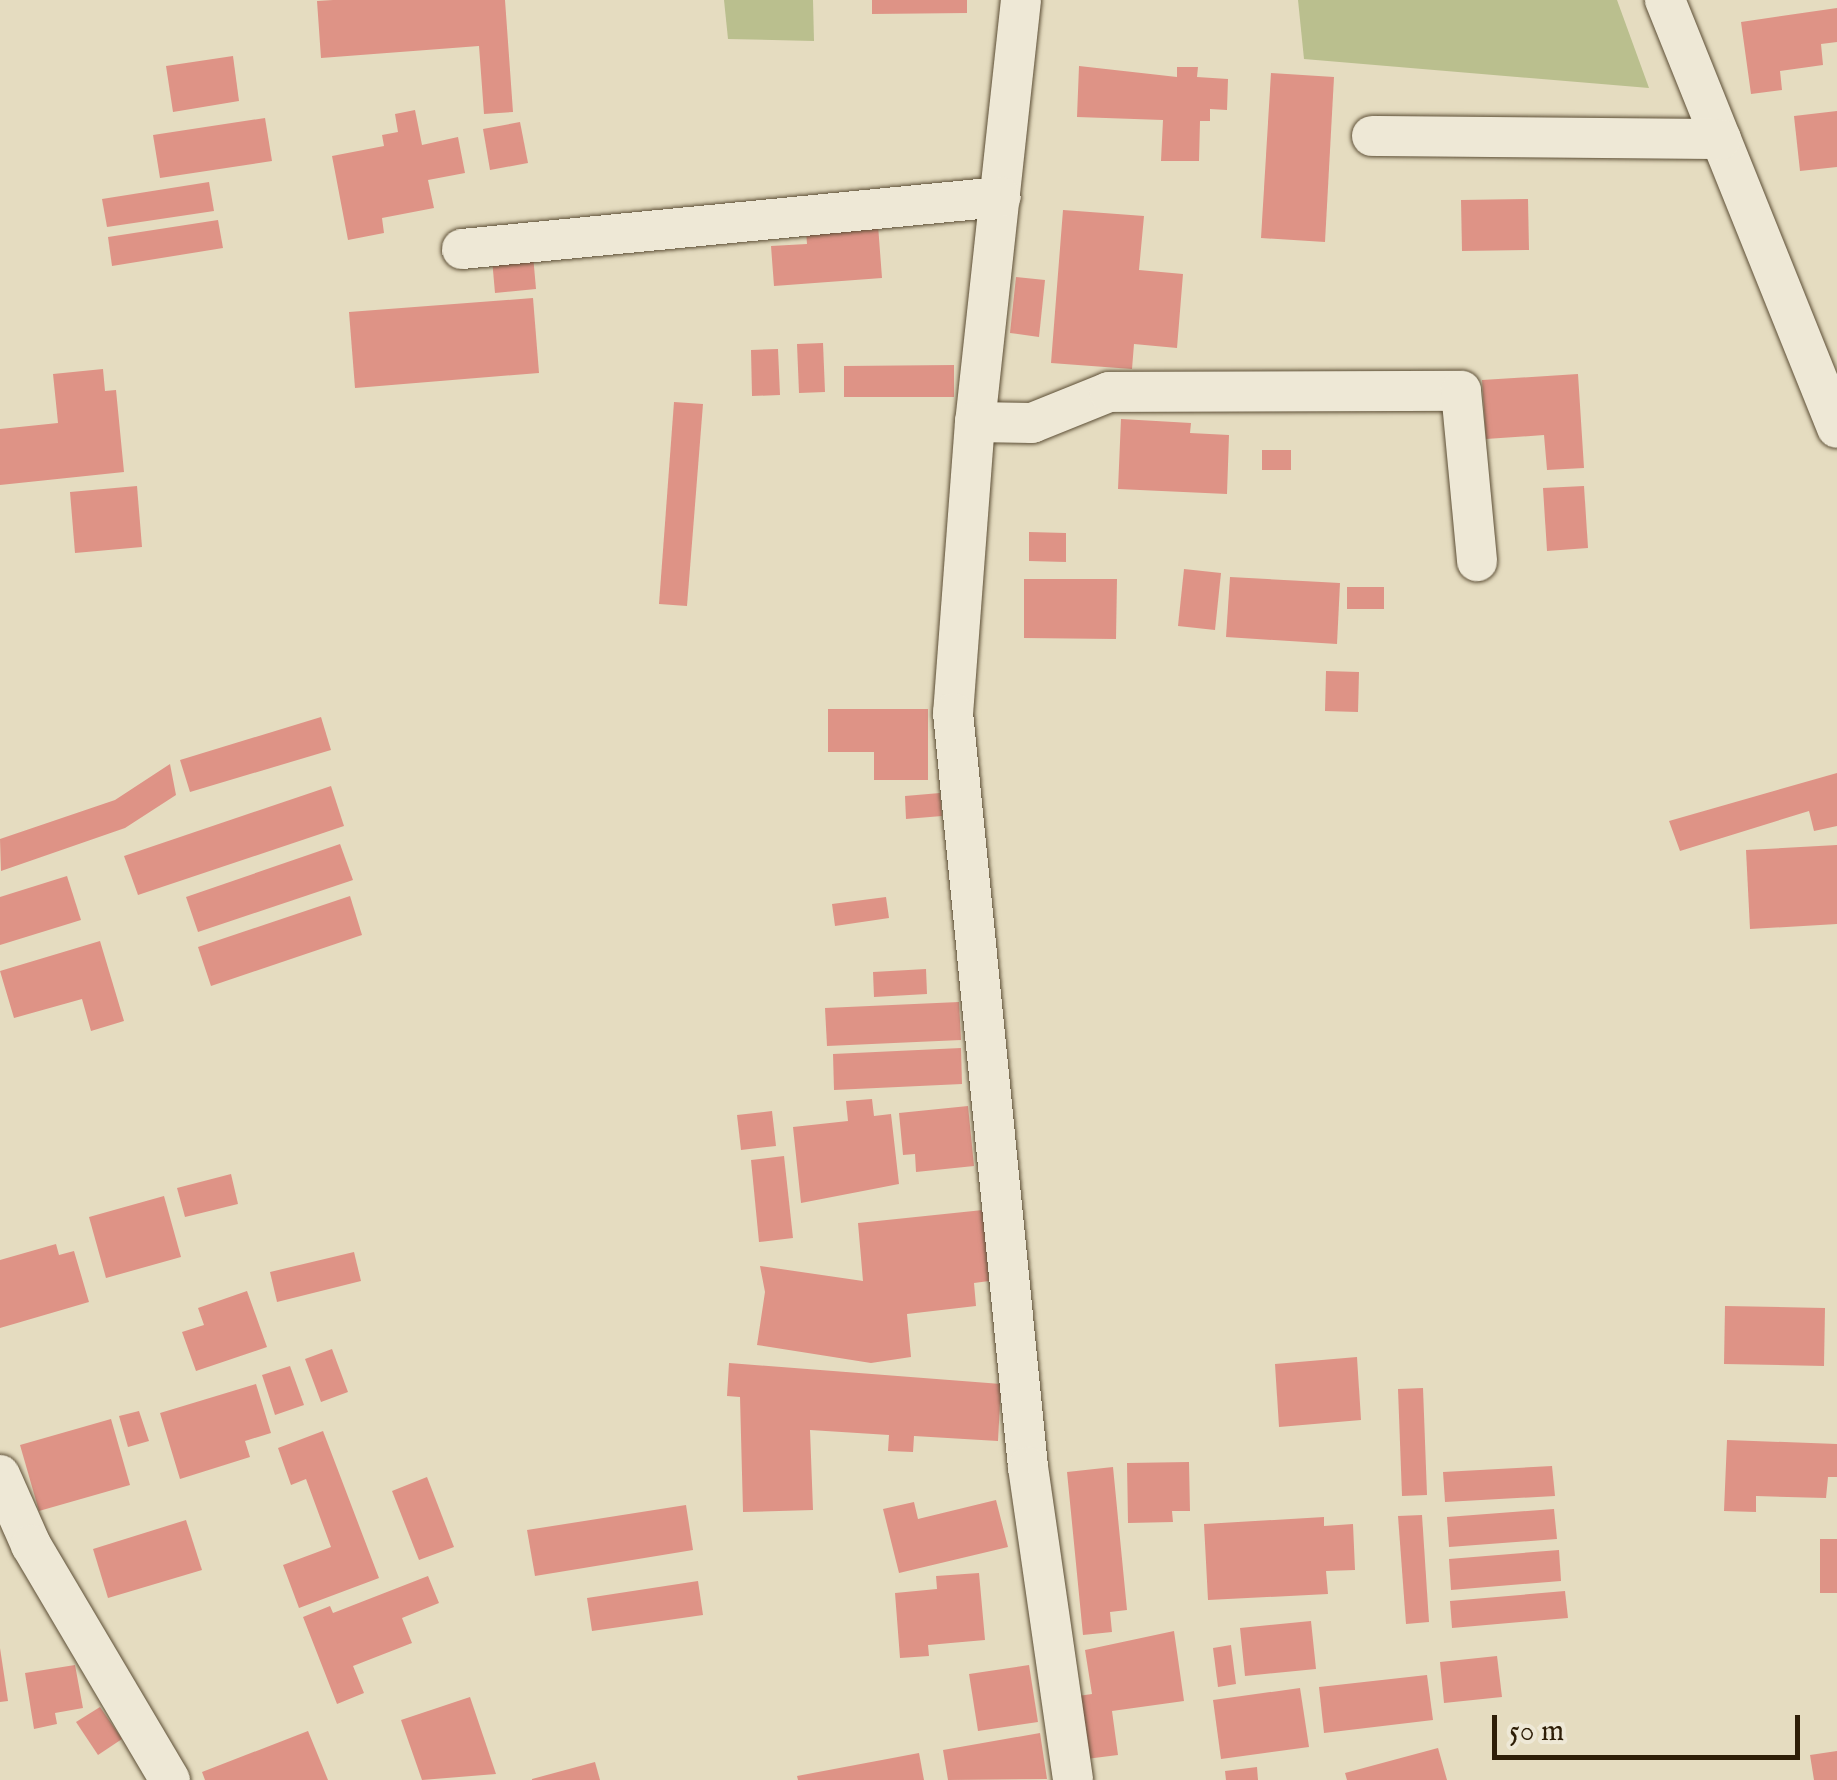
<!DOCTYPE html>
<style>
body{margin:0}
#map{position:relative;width:1837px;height:1780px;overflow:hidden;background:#e5dcc0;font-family:"IM FELL English",serif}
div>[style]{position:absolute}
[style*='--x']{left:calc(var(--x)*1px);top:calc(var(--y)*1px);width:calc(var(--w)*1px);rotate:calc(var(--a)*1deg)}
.green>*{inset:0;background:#babf8e}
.building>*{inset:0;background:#de9386}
.roads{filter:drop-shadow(0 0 2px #5c4e35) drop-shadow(0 0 2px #5c4e35)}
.minor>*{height:40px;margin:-20px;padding:0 20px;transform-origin:20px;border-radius:20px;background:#eee8d6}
span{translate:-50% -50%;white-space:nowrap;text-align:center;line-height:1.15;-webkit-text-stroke:10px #eee8d6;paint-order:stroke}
.scale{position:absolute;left:1492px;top:1715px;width:308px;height:45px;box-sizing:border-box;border:5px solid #2e1e07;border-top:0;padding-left:12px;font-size:30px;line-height:35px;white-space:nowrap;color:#2e1e07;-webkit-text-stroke:8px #eee8d6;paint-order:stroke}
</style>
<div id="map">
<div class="green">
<div style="clip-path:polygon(724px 0,813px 0,814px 41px,728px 39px)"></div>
<div style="clip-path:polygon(1298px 0,1617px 0,1649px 88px,1304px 59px)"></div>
</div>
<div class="building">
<div style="clip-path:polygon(333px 0,505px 0,513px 112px,484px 114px,479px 46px,321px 58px,317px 1px)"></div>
<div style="clip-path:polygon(872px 0,967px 0,967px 13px,872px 14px)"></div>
<div style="clip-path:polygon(1837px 8px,1837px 42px,1821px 44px,1823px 65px,1780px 71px,1782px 90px,1751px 94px,1741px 22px)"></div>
<div style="clip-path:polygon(233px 56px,239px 101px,173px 112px,166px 66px)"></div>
<div style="clip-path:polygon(1079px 66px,1177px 77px,1177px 67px,1198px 67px,1197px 77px,1228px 79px,1227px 110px,1210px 109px,1210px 121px,1200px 121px,1199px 161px,1161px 161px,1163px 120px,1077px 117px)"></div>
<div style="clip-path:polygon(1271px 73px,1334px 77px,1325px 242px,1261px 238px)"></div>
<div style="clip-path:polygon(415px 110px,422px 145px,458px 137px,465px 173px,428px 180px,434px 208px,382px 218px,384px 233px,348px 240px,332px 156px,384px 146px,382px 135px,398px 132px,395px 114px)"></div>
<div style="clip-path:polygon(1837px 111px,1837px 167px,1800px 171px,1794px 116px)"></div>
<div style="clip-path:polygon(265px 118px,272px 161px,160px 178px,153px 135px)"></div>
<div style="clip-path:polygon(520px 122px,528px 163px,490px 170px,483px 129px)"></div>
<div style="clip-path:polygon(209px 182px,214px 211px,107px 227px,102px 199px)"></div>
<div style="clip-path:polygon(1528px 199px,1529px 250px,1462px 251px,1461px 200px)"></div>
<div style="clip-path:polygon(1063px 210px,1144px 216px,1139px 270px,1183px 274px,1177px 348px,1134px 344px,1132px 369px,1051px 363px)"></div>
<div style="clip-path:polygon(218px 220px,223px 248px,112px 266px,108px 237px)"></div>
<div style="clip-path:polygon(878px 225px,882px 278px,774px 286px,771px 246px,807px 244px,806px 230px)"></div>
<div style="clip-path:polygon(533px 255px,536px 289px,495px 293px,492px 259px)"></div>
<div style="clip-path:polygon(1016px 277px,1045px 280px,1039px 337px,1010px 333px)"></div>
<div style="clip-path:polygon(533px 298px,539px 373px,355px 388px,349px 312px)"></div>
<div style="clip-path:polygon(823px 343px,825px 392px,799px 393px,797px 344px)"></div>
<div style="clip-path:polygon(778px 349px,780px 395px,752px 396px,751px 350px)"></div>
<div style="clip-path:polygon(954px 365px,954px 397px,844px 397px,844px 366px)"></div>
<div style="clip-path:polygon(103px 369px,105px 391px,116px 390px,124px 472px,0 485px,0 429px,58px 423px,53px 374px)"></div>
<div style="clip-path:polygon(1578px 374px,1584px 468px,1547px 470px,1544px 435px,1486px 439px,1482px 380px)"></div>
<div style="clip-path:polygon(674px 402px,703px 404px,687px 606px,659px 604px)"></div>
<div style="clip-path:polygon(1121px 419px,1191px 423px,1190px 433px,1229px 435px,1227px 494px,1118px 489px)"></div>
<div style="clip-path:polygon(1262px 450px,1291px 450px,1291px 470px,1262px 470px)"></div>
<div style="clip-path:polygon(137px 486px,142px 547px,75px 553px,70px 492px)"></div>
<div style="clip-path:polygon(1584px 486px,1588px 548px,1547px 551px,1543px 488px)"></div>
<div style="clip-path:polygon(1029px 532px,1066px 533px,1066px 562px,1029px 561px)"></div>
<div style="clip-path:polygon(1184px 569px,1221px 573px,1215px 630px,1178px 626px)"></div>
<div style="clip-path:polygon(1230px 577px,1340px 583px,1337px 644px,1226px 637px)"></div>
<div style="clip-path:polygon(1024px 579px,1117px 579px,1116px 639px,1024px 638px)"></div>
<div style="clip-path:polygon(1347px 587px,1384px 587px,1384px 609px,1347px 609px)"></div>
<div style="clip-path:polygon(1326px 671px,1359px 672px,1358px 712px,1325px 711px)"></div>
<div style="clip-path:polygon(828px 709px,928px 709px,928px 780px,874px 780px,874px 752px,828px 752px)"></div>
<div style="clip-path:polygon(321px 717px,331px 750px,190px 792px,180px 760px)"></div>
<div style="clip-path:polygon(170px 764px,176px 795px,125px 828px,1px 871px,0 839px,115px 800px)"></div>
<div style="clip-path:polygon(1837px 773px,1837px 826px,1814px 831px,1809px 811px,1680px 851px,1669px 821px)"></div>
<div style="clip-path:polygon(331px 786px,344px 826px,138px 895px,124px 856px)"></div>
<div style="clip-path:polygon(940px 793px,942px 816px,906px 819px,905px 796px)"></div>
<div style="clip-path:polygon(340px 844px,353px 880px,198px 932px,186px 897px)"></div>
<div style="clip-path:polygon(1837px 845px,1837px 924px,1750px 929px,1746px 850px)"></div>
<div style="clip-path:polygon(67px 876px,81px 920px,0 945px,0 897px)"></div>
<div style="clip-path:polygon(350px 896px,362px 935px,211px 986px,198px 947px)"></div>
<div style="clip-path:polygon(886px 897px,889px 918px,835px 926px,832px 904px)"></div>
<div style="clip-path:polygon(100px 941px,124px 1021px,91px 1031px,82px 999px,14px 1018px,0 971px)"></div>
<div style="clip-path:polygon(926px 969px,927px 994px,874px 997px,873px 972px)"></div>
<div style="clip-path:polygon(959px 1002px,961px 1040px,827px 1046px,825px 1008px)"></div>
<div style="clip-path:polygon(961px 1048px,962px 1084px,834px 1090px,833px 1054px)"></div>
<div style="clip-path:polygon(872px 1099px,874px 1116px,891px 1114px,899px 1184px,801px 1203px,793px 1127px,848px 1121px,846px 1101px)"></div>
<div style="clip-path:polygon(968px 1106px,974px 1166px,916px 1172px,915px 1154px,903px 1155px,899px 1113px)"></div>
<div style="clip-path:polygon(772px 1111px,776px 1146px,741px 1150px,737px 1115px)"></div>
<div style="clip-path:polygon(784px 1156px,793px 1238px,759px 1242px,751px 1160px)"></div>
<div style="clip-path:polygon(231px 1174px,238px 1204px,185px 1217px,177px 1188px)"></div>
<div style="clip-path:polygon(164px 1196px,181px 1257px,106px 1278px,89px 1217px)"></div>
<div style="clip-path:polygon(983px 1210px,989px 1281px,974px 1283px,976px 1306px,907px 1314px,911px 1357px,871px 1363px,757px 1345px,765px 1292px,760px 1266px,863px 1281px,858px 1223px)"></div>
<div style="clip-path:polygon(56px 1244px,59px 1255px,74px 1251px,89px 1302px,0 1328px,0 1260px)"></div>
<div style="clip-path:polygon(354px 1252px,361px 1281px,277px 1302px,270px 1272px)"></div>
<div style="clip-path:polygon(247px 1291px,267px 1347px,196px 1371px,182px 1332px,204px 1325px,198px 1308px)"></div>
<div style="clip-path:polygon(1725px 1306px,1825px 1308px,1824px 1366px,1724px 1364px)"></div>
<div style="clip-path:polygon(332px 1349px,348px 1392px,321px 1402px,305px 1359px)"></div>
<div style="clip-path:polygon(1357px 1357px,1361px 1420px,1279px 1427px,1275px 1364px)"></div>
<div style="clip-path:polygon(729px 1363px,1001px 1384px,998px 1441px,914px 1436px,913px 1452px,888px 1451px,889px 1435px,810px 1430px,813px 1510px,743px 1512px,740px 1397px,727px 1396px)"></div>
<div style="clip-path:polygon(290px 1366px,304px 1405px,275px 1415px,262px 1375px)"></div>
<div style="clip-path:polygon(256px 1384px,271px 1433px,245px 1441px,250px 1457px,180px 1479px,160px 1413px)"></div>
<div style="clip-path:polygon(1423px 1388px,1427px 1495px,1402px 1496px,1398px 1389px)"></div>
<div style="clip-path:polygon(139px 1411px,149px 1441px,128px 1447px,119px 1416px)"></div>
<div style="clip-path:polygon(111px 1419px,130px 1485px,39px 1511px,20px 1445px)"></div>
<div style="clip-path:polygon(323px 1431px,379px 1578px,299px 1608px,283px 1565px,331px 1547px,306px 1479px,291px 1485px,278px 1448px)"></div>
<div style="clip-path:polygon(1727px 1440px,1837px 1444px,1837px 1477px,1828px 1477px,1826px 1498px,1756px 1496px,1756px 1512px,1724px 1511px)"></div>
<div style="clip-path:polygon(1189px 1462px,1190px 1511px,1172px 1511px,1173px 1522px,1128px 1523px,1127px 1463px)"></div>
<div style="clip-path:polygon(1552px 1466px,1555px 1496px,1445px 1502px,1443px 1472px)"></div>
<div style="clip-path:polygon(1113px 1467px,1127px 1610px,1110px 1612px,1112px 1632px,1083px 1635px,1067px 1472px)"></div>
<div style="clip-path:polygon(427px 1477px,454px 1547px,419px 1560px,392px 1491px)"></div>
<div style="clip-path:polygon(996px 1500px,1008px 1547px,899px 1573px,883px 1509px,914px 1502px,918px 1519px)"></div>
<div style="clip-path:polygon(686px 1505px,693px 1550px,535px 1576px,527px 1530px)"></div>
<div style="clip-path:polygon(1554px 1509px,1557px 1539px,1449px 1547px,1447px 1517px)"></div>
<div style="clip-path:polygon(1422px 1515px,1429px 1622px,1406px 1624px,1398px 1516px)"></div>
<div style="clip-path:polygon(1324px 1517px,1324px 1526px,1353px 1524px,1355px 1570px,1326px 1571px,1328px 1594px,1208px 1600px,1204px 1524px)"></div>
<div style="clip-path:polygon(186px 1520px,202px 1570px,108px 1598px,93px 1549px)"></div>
<div style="clip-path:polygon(1820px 1539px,1837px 1539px,1837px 1593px,1820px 1593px)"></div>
<div style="clip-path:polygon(1559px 1550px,1561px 1581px,1451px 1590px,1449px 1559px)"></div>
<div style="clip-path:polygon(979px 1573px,985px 1640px,928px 1645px,929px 1656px,900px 1658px,895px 1593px,937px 1589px,936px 1576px)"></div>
<div style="clip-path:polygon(428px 1576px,439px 1603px,402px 1618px,412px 1643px,353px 1666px,364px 1693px,337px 1704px,303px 1617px,330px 1606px,333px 1613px)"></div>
<div style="clip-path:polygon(698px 1581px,703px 1615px,592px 1631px,587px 1598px)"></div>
<div style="clip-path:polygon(1565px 1591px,1568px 1618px,1452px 1628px,1450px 1601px)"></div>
<div style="clip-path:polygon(1311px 1621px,1316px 1669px,1245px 1676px,1240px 1628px)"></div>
<div style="clip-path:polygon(1174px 1631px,1184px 1701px,1112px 1711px,1118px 1755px,1086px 1759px,1078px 1696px,1092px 1694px,1085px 1650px)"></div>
<div style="clip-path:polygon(1231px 1645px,1236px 1684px,1218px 1687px,1213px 1648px)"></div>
<div style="clip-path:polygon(0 1648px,8px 1701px,0 1702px)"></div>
<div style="clip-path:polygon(1497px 1656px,1502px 1697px,1444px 1703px,1440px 1662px)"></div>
<div style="clip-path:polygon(75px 1665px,83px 1708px,55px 1713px,57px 1724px,34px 1729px,25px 1673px)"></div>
<div style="clip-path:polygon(1029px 1665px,1038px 1722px,978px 1731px,969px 1674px)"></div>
<div style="clip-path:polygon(1427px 1675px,1433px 1720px,1324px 1733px,1319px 1687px)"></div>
<div style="clip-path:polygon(1300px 1688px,1309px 1747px,1221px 1759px,1213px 1700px)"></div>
<div style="clip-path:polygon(470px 1697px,496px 1774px,422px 1780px,401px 1720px)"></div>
<div style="clip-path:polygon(100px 1707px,122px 1739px,98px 1755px,76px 1722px)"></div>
<div style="clip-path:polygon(308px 1731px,328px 1780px,205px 1780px,202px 1772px)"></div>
<div style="clip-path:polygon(1040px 1733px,1047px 1779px,948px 1780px,943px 1750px)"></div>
<div style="clip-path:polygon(1438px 1748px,1447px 1780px,1347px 1780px,1345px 1773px)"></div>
<div style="clip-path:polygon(1837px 1751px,1837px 1780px,1814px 1780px,1810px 1755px)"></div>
<div style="clip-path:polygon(919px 1753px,924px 1780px,798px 1780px,797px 1776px)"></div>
<div style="clip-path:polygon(595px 1762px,600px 1780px,532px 1780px,532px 1779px)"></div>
<div style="clip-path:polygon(1257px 1767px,1258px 1780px,1226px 1780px,1225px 1771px)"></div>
</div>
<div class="roads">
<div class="minor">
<div style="--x:1021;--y:0;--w:424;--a:96.2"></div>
<div style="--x:975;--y:422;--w:292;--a:94.3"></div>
<div style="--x:953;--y:713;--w:758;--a:84.32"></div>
<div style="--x:1028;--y:1467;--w:316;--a:81.8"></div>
<div style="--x:1665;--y:0;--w:461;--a:68.1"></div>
<div style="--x:1372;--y:136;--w:349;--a:0.5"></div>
<div style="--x:462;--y:249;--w:541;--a:-5.52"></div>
<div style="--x:975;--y:422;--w:57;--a:1"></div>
<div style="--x:1032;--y:423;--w:83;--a:-21.9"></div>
<div style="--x:1109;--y:392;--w:352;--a:-0.2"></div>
<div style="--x:1461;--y:391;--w:171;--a:84.6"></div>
<div style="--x:0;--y:1475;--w:77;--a:66.1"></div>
<div style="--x:31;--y:1545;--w:273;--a:59.4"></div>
</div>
</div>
<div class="scale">50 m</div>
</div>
